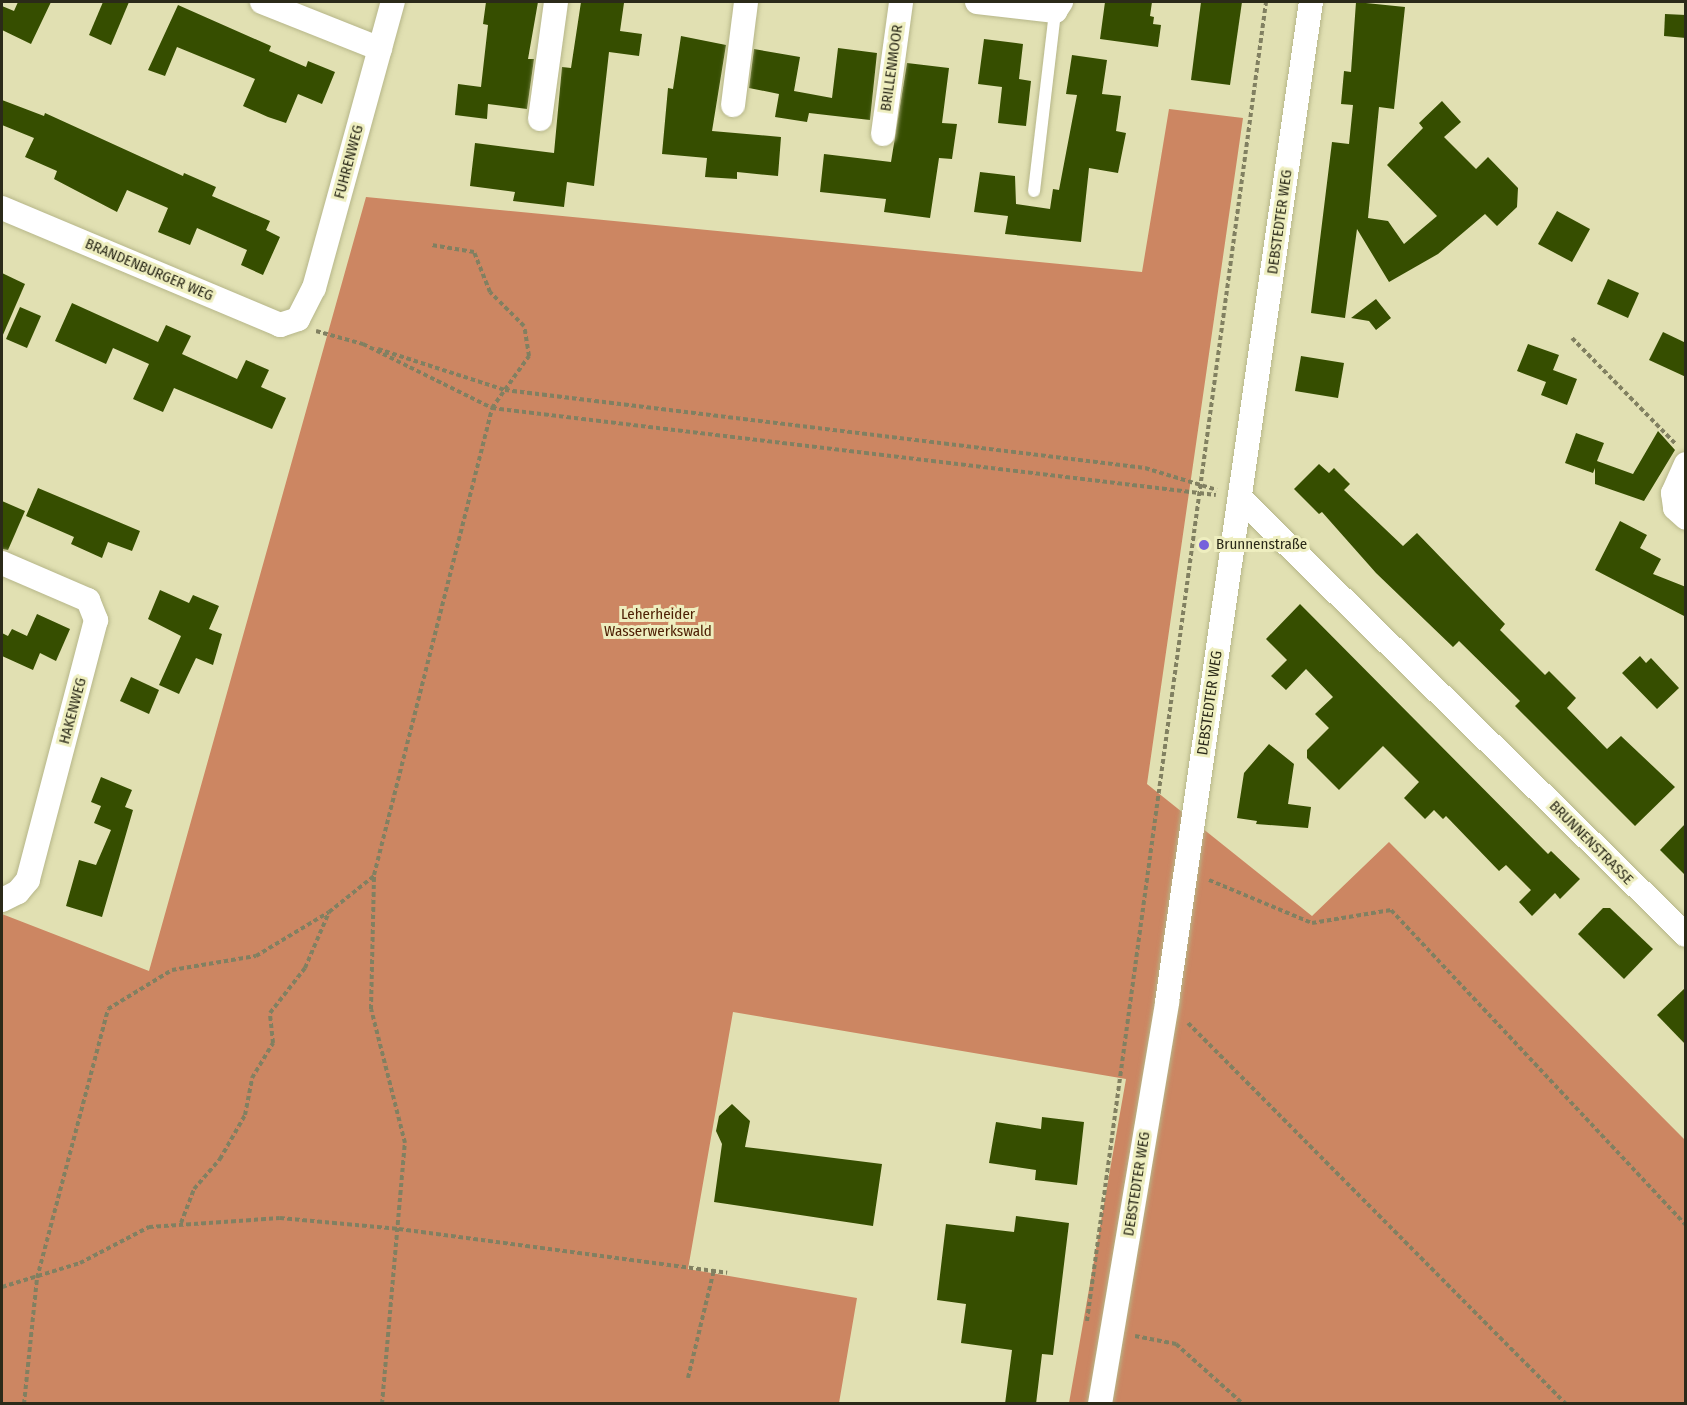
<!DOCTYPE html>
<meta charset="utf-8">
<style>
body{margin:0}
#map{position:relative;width:1687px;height:1405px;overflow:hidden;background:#e1e0b2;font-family:"Fira Sans Condensed",sans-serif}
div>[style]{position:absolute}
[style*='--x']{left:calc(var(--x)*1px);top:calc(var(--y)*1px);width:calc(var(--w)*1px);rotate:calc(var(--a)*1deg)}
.forest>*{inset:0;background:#cc8662}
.building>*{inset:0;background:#364e00}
.path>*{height:4px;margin-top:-2px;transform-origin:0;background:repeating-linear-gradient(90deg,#818061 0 4.5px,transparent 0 7.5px)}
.roads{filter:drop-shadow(0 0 2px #b6b689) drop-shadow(0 0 2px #b6b689)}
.lane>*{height:12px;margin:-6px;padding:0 6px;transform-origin:6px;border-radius:6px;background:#fff}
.street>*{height:24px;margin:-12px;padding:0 12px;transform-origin:12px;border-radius:12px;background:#fff}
.dots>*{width:16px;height:16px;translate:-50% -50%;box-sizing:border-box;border:3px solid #eeeebf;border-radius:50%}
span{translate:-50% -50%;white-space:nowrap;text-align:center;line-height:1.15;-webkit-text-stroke:6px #eeeebf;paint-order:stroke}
.street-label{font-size:15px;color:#2b2a19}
.poi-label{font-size:15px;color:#2b2a19}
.left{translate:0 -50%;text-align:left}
.park-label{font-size:15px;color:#4f2105}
.frame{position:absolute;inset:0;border:3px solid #2b2a19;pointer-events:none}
</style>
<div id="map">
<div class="forest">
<div style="clip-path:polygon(1169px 109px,1243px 118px,1147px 784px,1312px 916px,1389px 842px,1685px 1140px,1685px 1403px,1069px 1403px,1126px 1079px,733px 1012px,688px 1269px,857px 1298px,839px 1403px,2px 1403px,2px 914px,149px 971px,366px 197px,1142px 272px)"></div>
</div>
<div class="building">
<div style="clip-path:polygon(18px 2px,51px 2px,31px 44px,2px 30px,2px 6px,14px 11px)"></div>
<div style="clip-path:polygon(103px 2px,129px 2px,111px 45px,89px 35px)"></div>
<div style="clip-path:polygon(486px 2px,538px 2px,528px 59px,534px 59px,527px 109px,488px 104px,487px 119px,455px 115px,458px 84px,481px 87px,488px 25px,483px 24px)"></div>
<div style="clip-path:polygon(581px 2px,624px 3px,620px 31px,642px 34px,639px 56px,609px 52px,594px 186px,567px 182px,564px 207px,513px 201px,515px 192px,470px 186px,475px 143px,554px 153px,562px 67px,571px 68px)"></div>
<div style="clip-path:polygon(1105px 2px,1152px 2px,1150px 16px,1154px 17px,1153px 24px,1161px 25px,1158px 47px,1100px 39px)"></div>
<div style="clip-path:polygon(1201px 2px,1242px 2px,1230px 85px,1191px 80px)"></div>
<div style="clip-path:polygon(1356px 2px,1405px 7px,1394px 109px,1379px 107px,1368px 218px,1388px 221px,1404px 244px,1437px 216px,1387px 165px,1423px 128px,1419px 123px,1442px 101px,1461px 122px,1444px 137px,1476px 169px,1488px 157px,1518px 188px,1517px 207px,1497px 226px,1485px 214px,1438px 254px,1389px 282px,1357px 229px,1345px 318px,1311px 313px,1332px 142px,1349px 144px,1353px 105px,1341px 104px,1344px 71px,1351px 72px)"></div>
<div style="clip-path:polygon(178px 5px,271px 46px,269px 51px,306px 67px,308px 61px,335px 72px,322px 104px,298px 94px,286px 123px,268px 117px,243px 106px,255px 79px,177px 47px,165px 76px,148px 70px)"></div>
<div style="clip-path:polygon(1665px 14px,1686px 15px,1686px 38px,1664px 36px)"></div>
<div style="clip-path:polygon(681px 36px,726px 45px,712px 131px,781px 137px,778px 176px,737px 172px,737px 179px,705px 177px,707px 158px,662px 154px,668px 88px,673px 89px)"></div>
<div style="clip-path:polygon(984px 39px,1023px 44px,1019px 79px,1031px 81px,1026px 126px,998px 123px,1002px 87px,978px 84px)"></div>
<div style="clip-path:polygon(838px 48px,877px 53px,870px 120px,809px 113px,807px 122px,775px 117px,779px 94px,749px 88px,754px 49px,800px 57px,794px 91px,832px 98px)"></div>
<div style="clip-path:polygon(1072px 55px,1107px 60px,1102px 94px,1121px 96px,1116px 131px,1126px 133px,1118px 173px,1089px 168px,1081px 242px,1005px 234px,1008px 216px,974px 212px,980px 172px,1015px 176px,1016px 204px,1050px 209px,1053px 189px,1059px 190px,1077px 95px,1066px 94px)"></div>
<div style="clip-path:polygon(907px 63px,949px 68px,942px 123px,957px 124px,952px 159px,939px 158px,930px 218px,884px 212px,886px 199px,820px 192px,824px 154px,891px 162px)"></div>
<div style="clip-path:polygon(2px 100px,44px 116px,45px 113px,183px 176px,184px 173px,216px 187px,212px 196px,270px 221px,266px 230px,280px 237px,263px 275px,241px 265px,247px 250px,197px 228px,190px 245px,158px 232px,168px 208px,127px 190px,117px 212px,54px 179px,57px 171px,25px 157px,34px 138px,2px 125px)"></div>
<div style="clip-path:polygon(1557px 211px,1590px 229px,1572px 262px,1538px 244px)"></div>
<div style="clip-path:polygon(2px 273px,25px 284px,2px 337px)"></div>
<div style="clip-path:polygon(1608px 279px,1639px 293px,1628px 318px,1597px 304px)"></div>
<div style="clip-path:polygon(1376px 299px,1391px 318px,1376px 330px,1369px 321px,1351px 318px)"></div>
<div style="clip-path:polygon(72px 303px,158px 342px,166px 325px,191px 336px,182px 354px,237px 379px,246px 360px,269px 370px,261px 387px,286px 398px,272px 429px,174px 388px,163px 412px,133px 399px,149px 364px,113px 348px,106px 364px,55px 341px)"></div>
<div style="clip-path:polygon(20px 307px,41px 316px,27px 348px,6px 339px)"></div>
<div style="clip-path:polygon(1663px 332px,1686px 343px,1686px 377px,1649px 360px)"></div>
<div style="clip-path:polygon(1528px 344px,1559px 355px,1553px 370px,1577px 379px,1567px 405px,1541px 395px,1546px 382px,1517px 371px)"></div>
<div style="clip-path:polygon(1301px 356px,1344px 363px,1338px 398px,1295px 391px)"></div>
<div style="clip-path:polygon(1658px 431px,1675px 450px,1644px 501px,1595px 484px,1595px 468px,1593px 473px,1565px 463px,1576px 433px,1604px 443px,1597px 461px,1633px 474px)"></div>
<div style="clip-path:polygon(1319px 464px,1329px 473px,1334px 468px,1350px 484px,1344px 490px,1403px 546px,1417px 533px,1505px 624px,1500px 630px,1545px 675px,1549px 671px,1576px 698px,1567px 708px,1607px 749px,1621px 736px,1675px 787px,1635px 826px,1515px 706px,1520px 701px,1459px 641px,1453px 647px,1376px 573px,1322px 512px,1319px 514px,1294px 489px)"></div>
<div style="clip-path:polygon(38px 488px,140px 531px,132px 551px,108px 542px,102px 558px,71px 544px,74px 537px,26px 516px)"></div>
<div style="clip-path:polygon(2px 501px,25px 511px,8px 550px,2px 549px)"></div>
<div style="clip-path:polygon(1620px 521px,1647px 535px,1640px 548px,1661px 559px,1653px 574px,1686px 587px,1686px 617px,1595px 570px)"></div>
<div style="clip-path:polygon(160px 590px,189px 603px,193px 595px,219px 606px,209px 629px,222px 634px,213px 665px,196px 658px,179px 694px,159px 685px,181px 636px,148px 619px)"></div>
<div style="clip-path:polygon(1300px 604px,1548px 854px,1551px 851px,1580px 879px,1560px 899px,1555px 893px,1532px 916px,1519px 902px,1531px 890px,1506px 865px,1499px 871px,1446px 816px,1443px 819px,1434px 810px,1425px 819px,1404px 798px,1419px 782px,1383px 746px,1339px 790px,1307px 758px,1307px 750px,1329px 728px,1315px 714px,1333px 697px,1306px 669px,1286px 690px,1271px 676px,1287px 660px,1266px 639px)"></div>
<div style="clip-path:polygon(37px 614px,70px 629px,56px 661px,40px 653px,33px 670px,2px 656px,2px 633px,8px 636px,12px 629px,27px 636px)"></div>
<div style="clip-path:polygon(1640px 656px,1646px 663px,1651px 658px,1679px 688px,1657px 709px,1622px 673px)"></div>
<div style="clip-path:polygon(131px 677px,159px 690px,149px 714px,120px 701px)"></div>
<div style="clip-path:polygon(1269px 744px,1294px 764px,1288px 804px,1311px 807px,1308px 828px,1256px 824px,1257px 821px,1237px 818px,1244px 773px)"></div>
<div style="clip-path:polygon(101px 777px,132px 790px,125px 807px,133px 810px,102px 917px,66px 906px,79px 860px,96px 865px,111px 830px,94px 823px,101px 806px,91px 802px)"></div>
<div style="clip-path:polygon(1686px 823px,1686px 876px,1660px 850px)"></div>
<div style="clip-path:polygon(1603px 908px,1610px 908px,1653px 949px,1624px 979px,1578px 934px)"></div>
<div style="clip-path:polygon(1686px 987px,1686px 1045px,1657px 1015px)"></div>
<div style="clip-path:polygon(732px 1104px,750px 1121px,745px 1147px,882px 1164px,873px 1226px,714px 1202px,722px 1144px,716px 1131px,719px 1116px)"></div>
<div style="clip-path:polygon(1042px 1117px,1084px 1122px,1077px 1185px,1035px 1180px,1036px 1170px,989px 1163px,996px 1122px,1041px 1129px)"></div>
<div style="clip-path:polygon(1016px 1216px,1069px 1223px,1053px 1355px,1042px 1354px,1036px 1404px,1005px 1404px,1012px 1350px,961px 1343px,966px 1304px,937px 1300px,946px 1224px,1014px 1232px)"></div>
</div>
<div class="path">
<div style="--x:316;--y:331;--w:49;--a:15.5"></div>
<div style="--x:363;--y:344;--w:144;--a:26.4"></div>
<div style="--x:492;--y:408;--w:729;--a:6.85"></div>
<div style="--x:1572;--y:338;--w:147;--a:45.6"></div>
<div style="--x:378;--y:349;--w:133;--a:17.9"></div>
<div style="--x:505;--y:390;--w:645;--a:6.95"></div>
<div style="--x:1145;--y:468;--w:75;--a:17"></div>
<div style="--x:1209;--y:880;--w:112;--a:22.7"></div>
<div style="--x:1312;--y:923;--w:80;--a:-9.3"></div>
<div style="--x:1391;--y:910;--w:432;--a:46.9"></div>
<div style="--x:1188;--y:1023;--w:537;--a:45.23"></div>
<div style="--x:181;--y:1223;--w:36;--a:-69"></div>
<div style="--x:194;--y:1189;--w:40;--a:-49"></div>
<div style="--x:220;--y:1159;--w:51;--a:-60.4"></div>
<div style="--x:245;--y:1115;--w:38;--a:-79"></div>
<div style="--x:252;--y:1078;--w:41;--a:-59"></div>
<div style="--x:273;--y:1043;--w:30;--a:-96"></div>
<div style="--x:270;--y:1013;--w:57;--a:-52.1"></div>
<div style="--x:305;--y:968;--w:61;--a:-66.8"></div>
<div style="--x:329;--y:912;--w:58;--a:-38.7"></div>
<div style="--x:2;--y:1287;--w:82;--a:-17.1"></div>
<div style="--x:80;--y:1263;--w:78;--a:-27.6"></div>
<div style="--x:149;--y:1227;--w:131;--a:-3.9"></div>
<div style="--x:280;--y:1218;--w:120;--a:5.3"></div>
<div style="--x:399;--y:1229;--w:331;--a:7.6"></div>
<div style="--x:1087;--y:1321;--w:1331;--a:-82.27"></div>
<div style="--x:1135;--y:1336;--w:42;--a:11"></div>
<div style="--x:1176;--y:1344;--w:90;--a:41.8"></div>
<div style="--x:688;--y:1378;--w:111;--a:-76.5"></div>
<div style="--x:24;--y:1404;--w:127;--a:-84.1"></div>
<div style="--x:37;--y:1278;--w:278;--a:-75.2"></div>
<div style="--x:108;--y:1009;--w:75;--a:-31.4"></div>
<div style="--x:172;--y:970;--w:85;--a:-9.5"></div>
<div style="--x:256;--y:956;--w:85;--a:-31.1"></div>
<div style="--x:382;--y:1404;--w:262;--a:-85"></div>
<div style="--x:405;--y:1143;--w:138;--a:-104.2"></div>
<div style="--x:371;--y:1009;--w:134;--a:-88.7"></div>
<div style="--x:374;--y:875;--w:482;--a:-75.8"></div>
<div style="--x:492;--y:408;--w:64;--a:-54.6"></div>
<div style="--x:529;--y:356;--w:30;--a:-99"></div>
<div style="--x:524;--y:326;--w:48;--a:-135"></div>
<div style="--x:490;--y:292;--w:43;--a:-111.8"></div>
<div style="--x:474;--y:252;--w:43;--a:-170.5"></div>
</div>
<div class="roads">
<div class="lane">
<div style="--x:1034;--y:191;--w:181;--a:-83.3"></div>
</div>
<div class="street">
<div style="--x:262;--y:2;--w:127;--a:21.7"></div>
<div style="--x:977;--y:2;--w:79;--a:6.6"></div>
<div style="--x:1055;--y:11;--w:11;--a:-56"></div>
<div style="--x:733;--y:105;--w:104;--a:-82.8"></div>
<div style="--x:540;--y:119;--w:118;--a:-82.2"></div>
<div style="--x:883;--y:134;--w:133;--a:-82.2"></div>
<div style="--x:2;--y:208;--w:302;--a:22.8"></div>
<div style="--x:280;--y:325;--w:19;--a:-18"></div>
<div style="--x:298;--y:319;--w:35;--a:-63"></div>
<div style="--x:314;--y:288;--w:297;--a:-74.6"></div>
<div style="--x:1686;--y:464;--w:32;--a:114"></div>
<div style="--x:1673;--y:493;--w:15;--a:82"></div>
<div style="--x:1675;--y:508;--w:15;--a:42"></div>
<div style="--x:1240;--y:498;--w:624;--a:44.42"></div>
<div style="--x:2;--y:563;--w:94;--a:23.3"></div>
<div style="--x:88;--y:600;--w:22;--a:68"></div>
<div style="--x:96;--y:620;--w:269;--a:104.7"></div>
<div style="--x:28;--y:880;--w:16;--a:130"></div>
<div style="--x:18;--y:892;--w:18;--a:153"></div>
<div style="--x:1100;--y:1404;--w:408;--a:-80.5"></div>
<div style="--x:1167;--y:1002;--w:1010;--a:-81.81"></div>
</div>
</div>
<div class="dots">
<div style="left:1204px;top:545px;background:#7661db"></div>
</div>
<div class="street-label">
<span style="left:892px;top:68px;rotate:-82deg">BRILLENMOOR</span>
<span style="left:349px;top:162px;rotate:-75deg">FUHRENWEG</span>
<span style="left:1280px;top:222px;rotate:-82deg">DEBSTEDTER WEG</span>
<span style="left:149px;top:270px;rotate:23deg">BRANDENBURGER WEG</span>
<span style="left:1210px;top:703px;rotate:-82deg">DEBSTEDTER WEG</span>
<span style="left:73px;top:711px;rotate:-75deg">HAKENWEG</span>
<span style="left:1591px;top:843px;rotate:45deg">BRUNNENSTRASSE</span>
<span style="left:1137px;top:1184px;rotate:-81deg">DEBSTEDTER WEG</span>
</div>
<div class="poi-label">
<span class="left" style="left:1216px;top:545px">Brunnenstraße</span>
</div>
<div class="park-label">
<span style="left:658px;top:623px">Leherheider<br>Wasserwerkswald</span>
</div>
<div class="frame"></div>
</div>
